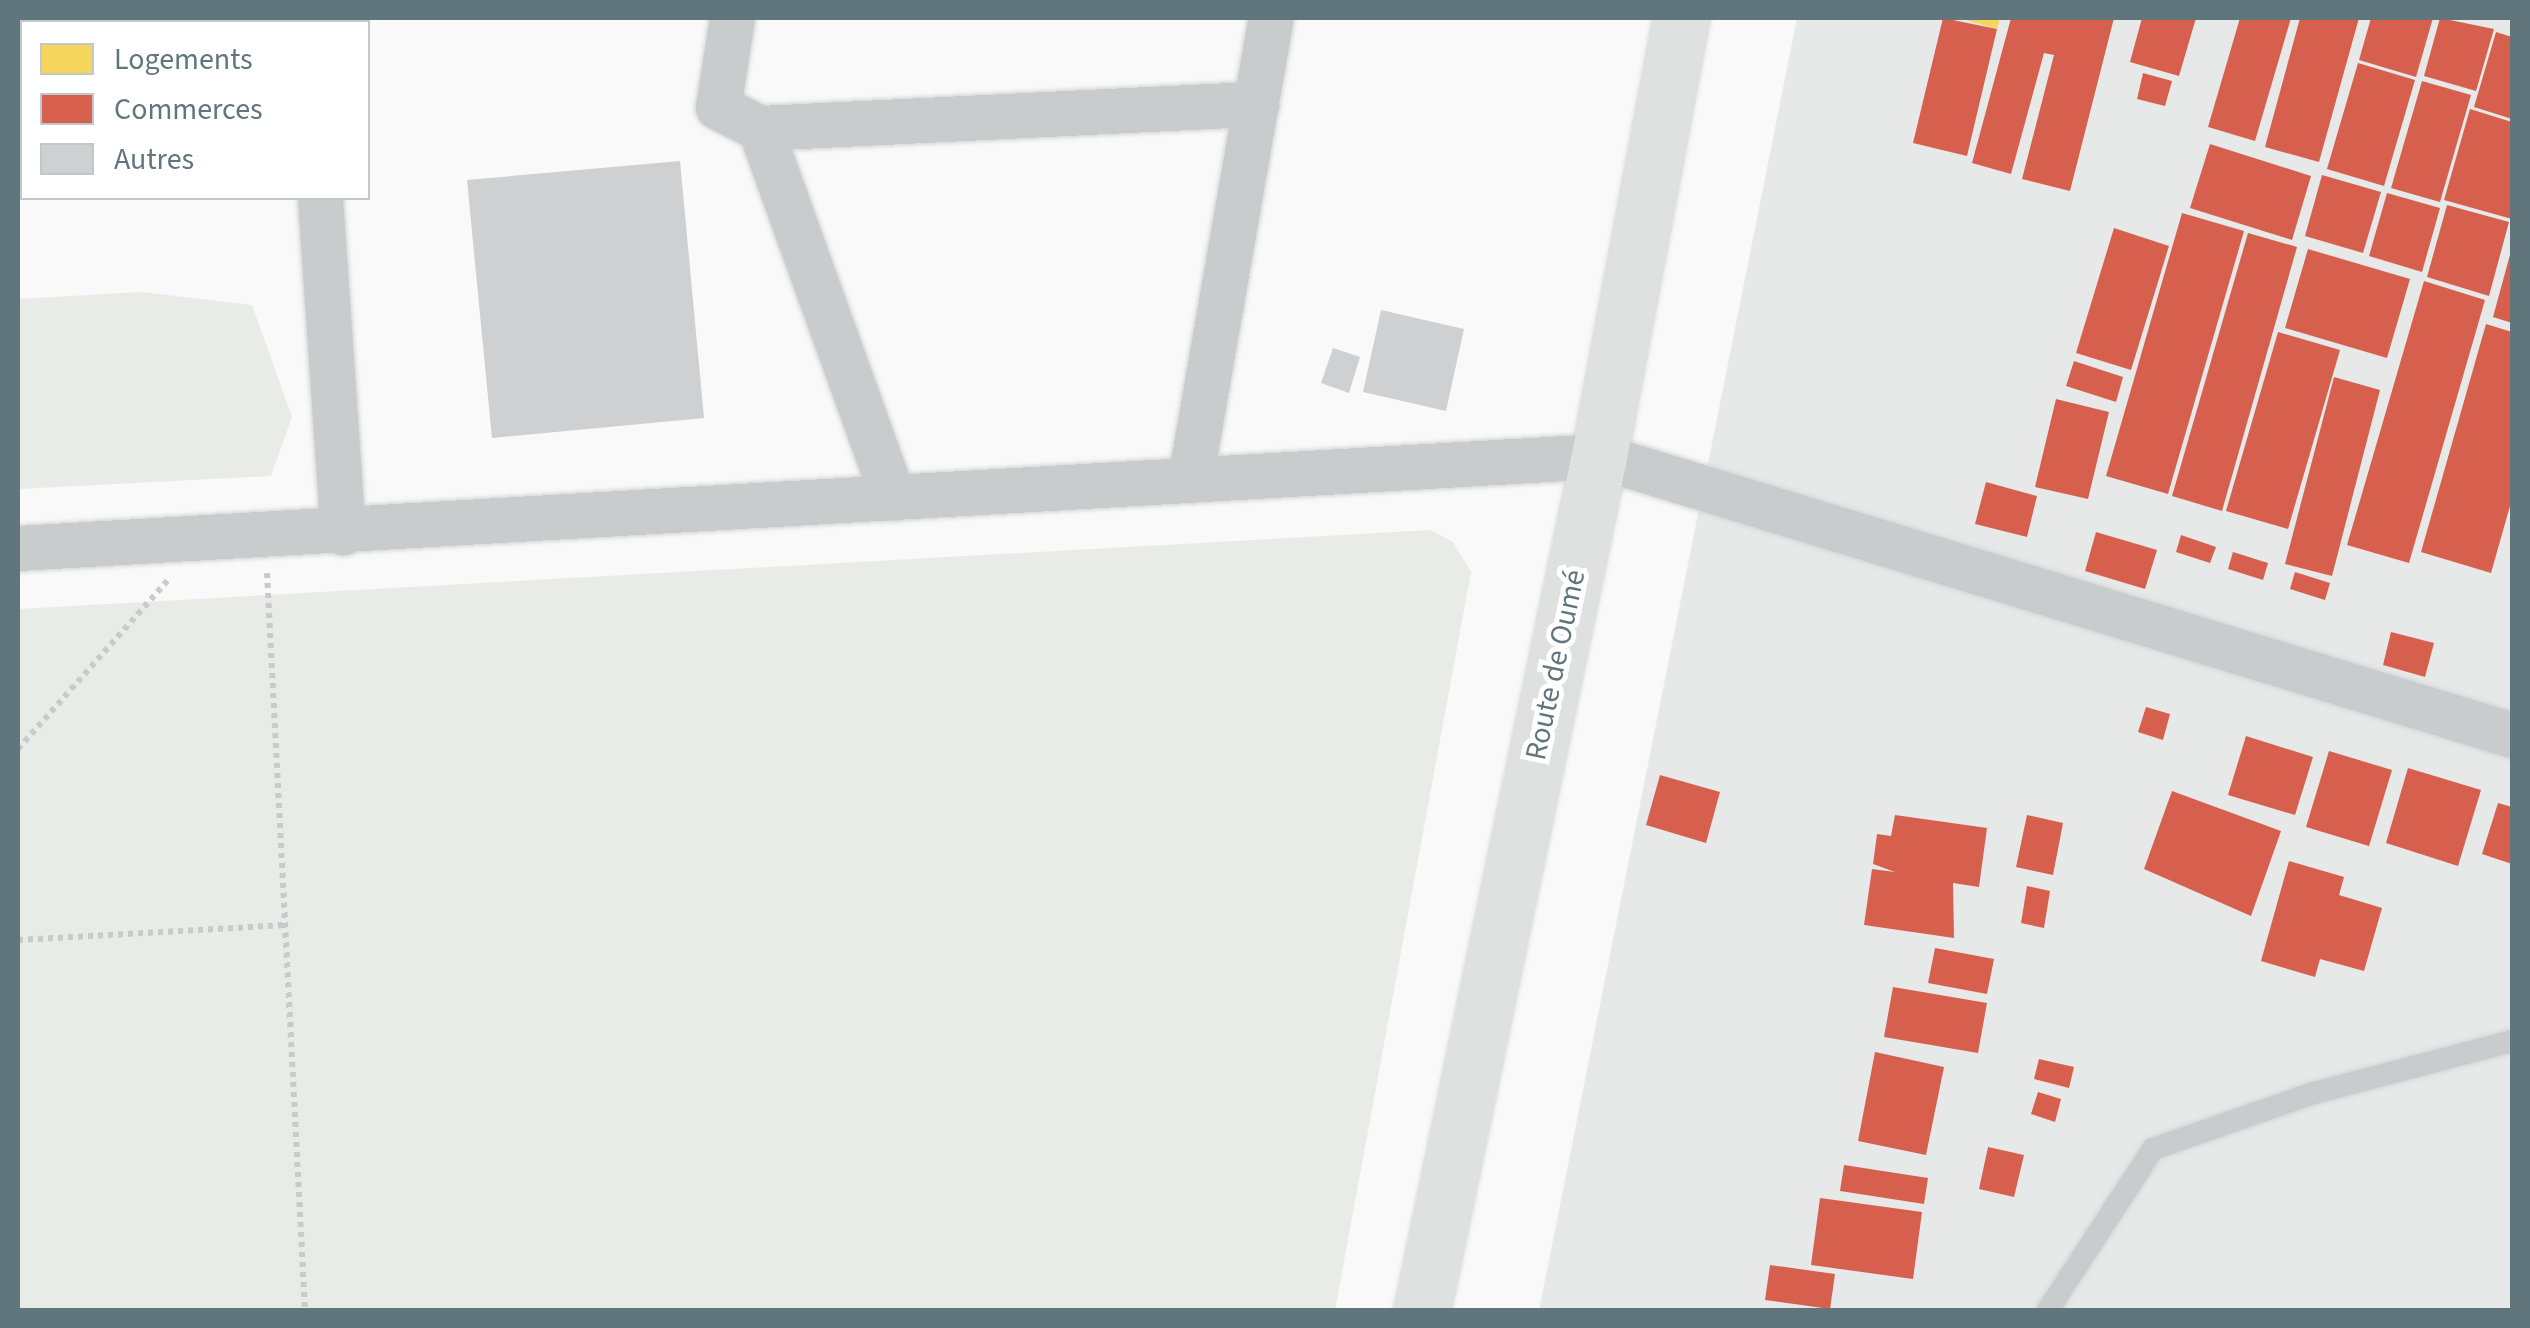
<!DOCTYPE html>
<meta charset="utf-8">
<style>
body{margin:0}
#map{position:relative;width:2530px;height:1328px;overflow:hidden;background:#f9f9f9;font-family:"Source Sans 3",sans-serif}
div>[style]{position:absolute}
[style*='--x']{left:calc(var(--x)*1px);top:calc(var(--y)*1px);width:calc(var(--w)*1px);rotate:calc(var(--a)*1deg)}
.built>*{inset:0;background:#e7e9e9}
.green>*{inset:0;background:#e8ebe6}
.homes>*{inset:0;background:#f6d55c}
.shops>*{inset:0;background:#d6604d}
.building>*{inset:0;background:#ced0d1}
.path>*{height:6px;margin-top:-3px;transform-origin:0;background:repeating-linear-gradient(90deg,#c9cacb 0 5px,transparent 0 10px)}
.roads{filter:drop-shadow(0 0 2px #d4d5d6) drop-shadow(0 0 2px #d4d5d6)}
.lane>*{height:22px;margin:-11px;padding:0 11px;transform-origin:11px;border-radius:11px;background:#c9cccd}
.street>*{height:45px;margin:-22.5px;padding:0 22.5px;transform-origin:22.5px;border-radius:22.5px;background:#c9cccd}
.secondary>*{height:55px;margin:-27.5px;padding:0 27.5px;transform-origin:27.5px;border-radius:27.5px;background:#dfe0e0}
span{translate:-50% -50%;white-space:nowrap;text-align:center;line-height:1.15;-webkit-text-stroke:10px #fff;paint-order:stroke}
.street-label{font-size:30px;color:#60767c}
.frame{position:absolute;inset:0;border:20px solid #60767c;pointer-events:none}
.legend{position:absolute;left:20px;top:20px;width:350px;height:180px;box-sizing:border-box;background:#fff;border:2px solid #bfc8cb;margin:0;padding:12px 18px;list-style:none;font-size:30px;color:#60767c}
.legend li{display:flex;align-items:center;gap:20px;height:50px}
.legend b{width:50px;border:2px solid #bfc8cb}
</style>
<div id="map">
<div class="built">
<div style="clip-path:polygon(1797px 18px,2512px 18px,2512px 1310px,1539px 1310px)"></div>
</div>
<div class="green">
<div style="clip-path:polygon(141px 292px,252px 305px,292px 417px,271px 476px,18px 489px,18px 299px)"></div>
<div style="clip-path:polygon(1431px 530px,1453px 542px,1471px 572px,1335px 1310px,18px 1310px,18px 609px)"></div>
</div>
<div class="homes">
<div style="clip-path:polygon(1959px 18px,2000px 18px,1997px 29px)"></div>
</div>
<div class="shops">
<div style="clip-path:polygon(1943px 18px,1997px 29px,1967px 156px,1913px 143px)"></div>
<div style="clip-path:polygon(2011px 18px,2114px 18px,2070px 191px,2022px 179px,2054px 55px,2044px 53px,2011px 174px,1972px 163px)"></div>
<div style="clip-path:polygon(2142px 18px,2196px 18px,2179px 76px,2130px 62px)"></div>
<div style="clip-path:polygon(2240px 18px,2291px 18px,2255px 141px,2208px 127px)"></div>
<div style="clip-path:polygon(2300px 18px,2359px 18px,2319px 162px,2265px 147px)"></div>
<div style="clip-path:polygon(2371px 18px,2433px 18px,2416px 77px,2359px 60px)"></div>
<div style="clip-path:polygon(2440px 18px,2494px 29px,2476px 91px,2424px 76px)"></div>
<div style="clip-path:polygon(2496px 32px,2512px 37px,2512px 119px,2474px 107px)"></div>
<div style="clip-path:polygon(2358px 63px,2415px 80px,2384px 186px,2327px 169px)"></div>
<div style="clip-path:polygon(2143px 73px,2172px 81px,2165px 106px,2137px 99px)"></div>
<div style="clip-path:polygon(2422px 81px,2471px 95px,2440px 202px,2391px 188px)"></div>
<div style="clip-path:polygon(2470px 109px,2512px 122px,2512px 219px,2444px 200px)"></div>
<div style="clip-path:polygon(2210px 144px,2311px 176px,2292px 240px,2190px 208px)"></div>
<div style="clip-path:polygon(2322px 175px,2381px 192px,2363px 253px,2305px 236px)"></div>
<div style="clip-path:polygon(2387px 193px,2440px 208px,2422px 272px,2369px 256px)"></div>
<div style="clip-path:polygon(2447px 205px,2509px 222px,2489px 296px,2427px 277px)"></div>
<div style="clip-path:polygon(2182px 213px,2244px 231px,2168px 494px,2106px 476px)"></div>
<div style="clip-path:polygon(2114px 228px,2169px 246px,2131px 370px,2076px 353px)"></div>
<div style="clip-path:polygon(2248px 233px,2297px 247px,2222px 511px,2172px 496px)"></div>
<div style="clip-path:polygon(2308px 249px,2410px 279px,2387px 358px,2285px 328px)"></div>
<div style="clip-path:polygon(2511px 251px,2512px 251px,2512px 323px,2493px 317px)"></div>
<div style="clip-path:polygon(2424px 281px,2485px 300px,2409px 563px,2347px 545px)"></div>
<div style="clip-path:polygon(2486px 324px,2512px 332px,2512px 499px,2491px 573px,2421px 552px)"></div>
<div style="clip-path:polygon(2278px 332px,2340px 350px,2288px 529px,2226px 511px)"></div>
<div style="clip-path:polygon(2074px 361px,2123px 377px,2116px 402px,2066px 386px)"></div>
<div style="clip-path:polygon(2334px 377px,2380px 390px,2332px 576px,2285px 564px)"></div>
<div style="clip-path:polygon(2056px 399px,2109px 412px,2088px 499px,2035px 487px)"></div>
<div style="clip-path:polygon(1986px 482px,2037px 496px,2027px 537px,1975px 524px)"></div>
<div style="clip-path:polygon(2096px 532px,2157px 550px,2145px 589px,2085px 571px)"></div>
<div style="clip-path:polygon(2181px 535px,2216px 547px,2210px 563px,2176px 552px)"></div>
<div style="clip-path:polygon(2233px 552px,2268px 563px,2263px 580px,2228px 569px)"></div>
<div style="clip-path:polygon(2295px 572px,2330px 583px,2325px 600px,2290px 589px)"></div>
<div style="clip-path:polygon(2391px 632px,2434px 643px,2425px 677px,2383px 665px)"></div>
<div style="clip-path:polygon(2146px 707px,2170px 714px,2163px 740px,2138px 732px)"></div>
<div style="clip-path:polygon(2246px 736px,2313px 757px,2295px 815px,2228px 795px)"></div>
<div style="clip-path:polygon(2329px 751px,2392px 770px,2369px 846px,2306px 827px)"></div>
<div style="clip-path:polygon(2408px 768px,2481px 790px,2458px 866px,2386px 843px)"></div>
<div style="clip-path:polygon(1660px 775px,1720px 792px,1706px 843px,1646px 825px)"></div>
<div style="clip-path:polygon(2172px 791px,2281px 831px,2251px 916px,2144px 869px)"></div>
<div style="clip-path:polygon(2498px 803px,2512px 807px,2512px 864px,2482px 854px)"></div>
<div style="clip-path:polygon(1895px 815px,1987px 828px,1979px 887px,1953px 883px,1954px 938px,1864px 925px,1872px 869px,1895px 872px,1873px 864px,1877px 834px,1891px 836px)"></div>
<div style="clip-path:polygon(2027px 815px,2063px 823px,2053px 875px,2016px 867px)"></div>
<div style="clip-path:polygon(2289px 861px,2344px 877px,2339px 895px,2382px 908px,2364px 971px,2320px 959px,2315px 977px,2261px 961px)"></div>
<div style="clip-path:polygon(2027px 886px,2050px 891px,2044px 928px,2021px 923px)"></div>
<div style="clip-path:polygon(1935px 948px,1994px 959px,1987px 994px,1928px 983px)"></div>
<div style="clip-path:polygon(1893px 987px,1987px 1003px,1978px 1053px,1884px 1037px)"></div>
<div style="clip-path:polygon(1875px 1052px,1944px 1067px,1926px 1155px,1858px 1141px)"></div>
<div style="clip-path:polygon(2039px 1059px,2074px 1067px,2069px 1088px,2034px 1079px)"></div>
<div style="clip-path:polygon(2038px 1092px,2061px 1099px,2055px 1122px,2031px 1114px)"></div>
<div style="clip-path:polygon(1988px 1147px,2024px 1155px,2014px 1197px,1979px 1189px)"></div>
<div style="clip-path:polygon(1844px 1165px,1928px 1178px,1924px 1204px,1840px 1191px)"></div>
<div style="clip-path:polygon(1820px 1198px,1922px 1212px,1913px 1279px,1811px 1265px)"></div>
<div style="clip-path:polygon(1770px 1265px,1835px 1274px,1830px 1309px,1765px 1300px)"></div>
</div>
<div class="building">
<div style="clip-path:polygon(680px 161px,704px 418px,492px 438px,467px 180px)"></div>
<div style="clip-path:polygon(1381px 310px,1464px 329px,1446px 411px,1363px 392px)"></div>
<div style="clip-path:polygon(1333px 348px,1360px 357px,1349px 393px,1321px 383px)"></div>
</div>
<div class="path">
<div style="--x:267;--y:573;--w:738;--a:87.05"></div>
<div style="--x:18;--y:749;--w:225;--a:-48.4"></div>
<div style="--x:18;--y:940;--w:268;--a:-3.2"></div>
</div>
<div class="roads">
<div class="lane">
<div style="--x:2048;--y:1310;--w:192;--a:-56.9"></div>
<div style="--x:2153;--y:1149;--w:170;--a:-19.2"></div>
<div style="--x:2314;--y:1093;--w:205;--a:-14.7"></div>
</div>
<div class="street">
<div style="--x:307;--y:18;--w:4;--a:90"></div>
<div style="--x:732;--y:18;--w:90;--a:98.9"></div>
<div style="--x:718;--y:107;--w:47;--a:26.6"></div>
<div style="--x:760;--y:128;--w:497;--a:-2.8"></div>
<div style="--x:760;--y:128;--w:393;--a:70.2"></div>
<div style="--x:320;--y:198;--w:335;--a:86.1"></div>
<div style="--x:1190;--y:480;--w:469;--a:-80.1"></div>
<div style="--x:18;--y:548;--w:1584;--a:-3.33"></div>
<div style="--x:1599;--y:456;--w:955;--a:16.99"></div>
</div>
<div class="secondary">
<div style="--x:1422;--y:1310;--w:872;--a:-78.29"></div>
<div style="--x:1599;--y:456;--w:446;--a:-79.4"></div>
</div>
</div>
<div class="street-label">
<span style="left:1556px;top:665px;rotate:-78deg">Route de Oumé</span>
</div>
<div class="frame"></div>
<ul class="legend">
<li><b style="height:28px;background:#f6d55c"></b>Logements</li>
<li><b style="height:28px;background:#d6604d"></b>Commerces</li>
<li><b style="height:28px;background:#ced0d1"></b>Autres</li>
</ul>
</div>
